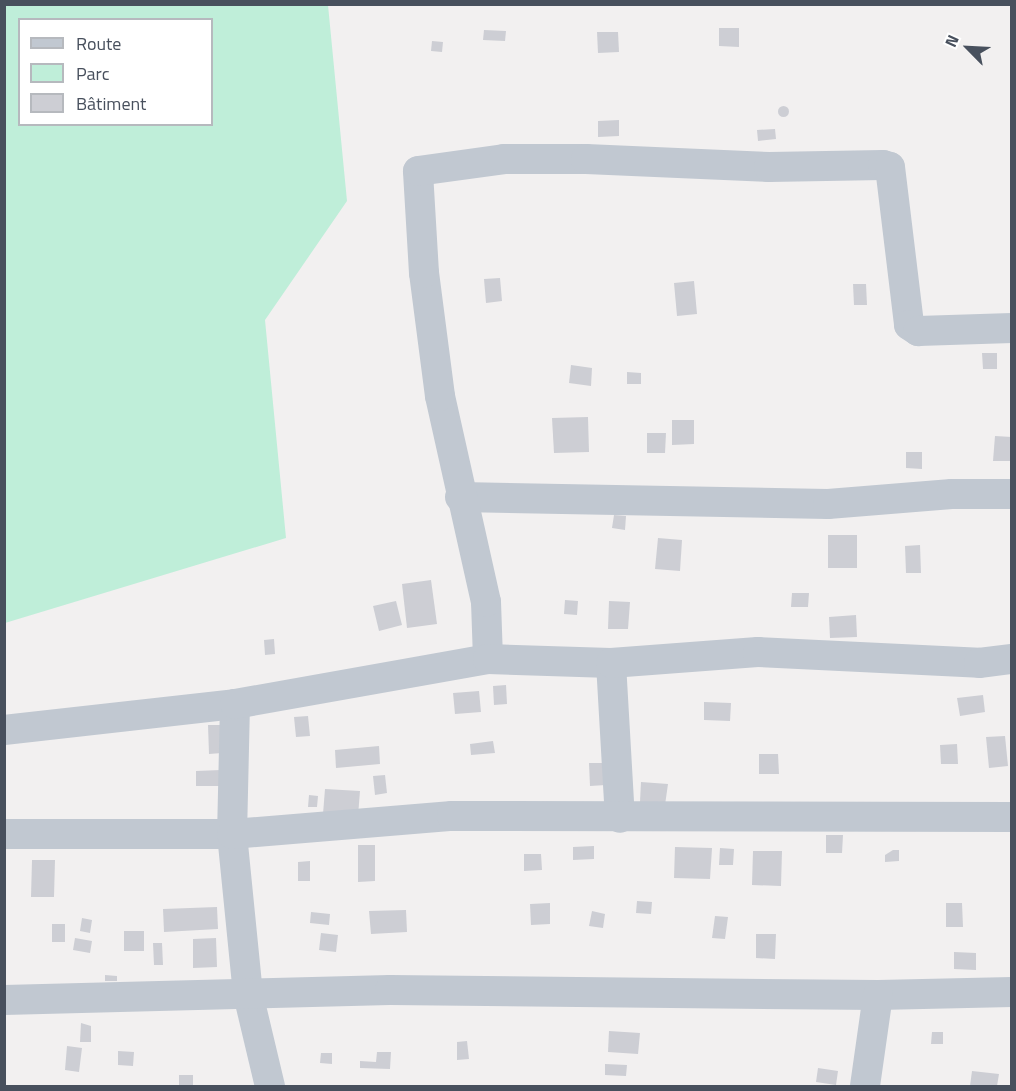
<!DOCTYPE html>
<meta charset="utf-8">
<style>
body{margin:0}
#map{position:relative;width:1016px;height:1091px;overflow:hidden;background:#f2f0f0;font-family:"Titillium Web",sans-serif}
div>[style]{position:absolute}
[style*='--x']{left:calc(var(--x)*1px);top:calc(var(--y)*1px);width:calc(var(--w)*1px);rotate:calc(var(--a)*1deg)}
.green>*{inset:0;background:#bfeed9}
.building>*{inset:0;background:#cdced4}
.round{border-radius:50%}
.minor>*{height:30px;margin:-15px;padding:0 15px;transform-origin:15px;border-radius:15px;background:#c1c8d1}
span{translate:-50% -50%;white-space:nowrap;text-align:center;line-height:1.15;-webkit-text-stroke:4.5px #fff;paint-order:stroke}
.frame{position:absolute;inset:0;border:6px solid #48505d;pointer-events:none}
.legend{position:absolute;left:18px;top:18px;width:195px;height:108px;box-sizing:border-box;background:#fff;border:2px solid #b6b9be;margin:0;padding:8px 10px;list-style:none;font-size:18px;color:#48505d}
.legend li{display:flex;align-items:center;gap:12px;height:30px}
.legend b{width:30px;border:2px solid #b6b9be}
.north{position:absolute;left:938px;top:18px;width:60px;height:60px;-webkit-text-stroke:4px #fff;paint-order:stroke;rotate:294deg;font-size:16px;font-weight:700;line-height:24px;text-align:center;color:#48505d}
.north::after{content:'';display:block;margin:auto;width:21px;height:27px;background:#48505d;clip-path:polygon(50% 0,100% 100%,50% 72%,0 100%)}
</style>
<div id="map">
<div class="green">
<div style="clip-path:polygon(evenodd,5px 4px,328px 5px,347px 201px,265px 320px,286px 538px,5px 623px,5px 4px,20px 20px,212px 20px,212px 124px,20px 124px,20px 20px)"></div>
</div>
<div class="building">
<div style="clip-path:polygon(719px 28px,739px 28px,739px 47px,719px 46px)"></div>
<div style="clip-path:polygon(484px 30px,506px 31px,505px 41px,483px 40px)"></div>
<div style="clip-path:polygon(597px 32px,618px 32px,619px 52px,598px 53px)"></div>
<div style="clip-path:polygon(432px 41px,443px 42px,442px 52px,431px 51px)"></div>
<div class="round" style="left:777.5px;top:105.5px;width:11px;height:11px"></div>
<div style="clip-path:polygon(619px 120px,619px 136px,598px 137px,598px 121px)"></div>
<div style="clip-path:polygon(775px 129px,776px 139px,758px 141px,757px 130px)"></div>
<div style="clip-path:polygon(500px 278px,502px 301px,486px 303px,484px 279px)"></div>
<div style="clip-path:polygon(694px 281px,697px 314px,677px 316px,674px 283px)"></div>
<div style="clip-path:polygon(853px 284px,866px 284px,867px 305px,854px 305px)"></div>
<div style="clip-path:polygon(982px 353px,997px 353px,997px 369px,983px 369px)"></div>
<div style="clip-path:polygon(571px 365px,592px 368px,591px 386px,569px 383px)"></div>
<div style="clip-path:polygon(627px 372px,641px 373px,641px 384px,627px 384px)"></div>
<div style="clip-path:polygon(588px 417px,589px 452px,554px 453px,552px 418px)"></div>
<div style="clip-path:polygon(672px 420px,694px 420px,694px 444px,672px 445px)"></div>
<div style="clip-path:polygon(647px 433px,666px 433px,665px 453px,647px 453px)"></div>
<div style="clip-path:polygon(995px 436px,1012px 437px,1012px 461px,993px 461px)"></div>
<div style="clip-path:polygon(906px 452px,922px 452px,922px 469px,906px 468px)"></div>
<div style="clip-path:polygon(614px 515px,626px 516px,625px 530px,612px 528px)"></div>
<div style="clip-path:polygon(828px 535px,857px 535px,857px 568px,828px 568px)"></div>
<div style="clip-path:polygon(658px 538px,682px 540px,680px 571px,655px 569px)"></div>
<div style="clip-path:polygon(920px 545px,921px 573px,906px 573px,905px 546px)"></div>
<div style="clip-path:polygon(431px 580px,437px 624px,407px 628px,402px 584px)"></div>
<div style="clip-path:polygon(792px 593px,809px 593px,808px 607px,791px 607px)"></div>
<div style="clip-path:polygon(565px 600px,578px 601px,577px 615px,564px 614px)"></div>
<div style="clip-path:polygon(396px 601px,402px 625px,379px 631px,373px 606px)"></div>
<div style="clip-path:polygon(609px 601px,630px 602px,628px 629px,608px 629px)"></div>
<div style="clip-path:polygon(856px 615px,857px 637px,830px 638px,829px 617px)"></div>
<div style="clip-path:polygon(274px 639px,275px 654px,265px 655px,264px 640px)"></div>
<div style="clip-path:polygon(506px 685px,507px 704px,494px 705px,493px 686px)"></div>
<div style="clip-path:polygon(479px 691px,481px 712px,455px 714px,453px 693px)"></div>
<div style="clip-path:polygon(983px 695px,985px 712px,960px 716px,957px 698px)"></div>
<div style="clip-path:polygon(704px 702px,731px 703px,730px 721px,704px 720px)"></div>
<div style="clip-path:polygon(308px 716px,310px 736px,296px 737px,294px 717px)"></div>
<div style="clip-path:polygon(208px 725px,221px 725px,222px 753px,209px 754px)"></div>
<div style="clip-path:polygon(1005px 736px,1008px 766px,989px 768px,986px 737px)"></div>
<div style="clip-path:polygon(493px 741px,495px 753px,471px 755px,470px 744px)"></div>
<div style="clip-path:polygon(957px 744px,958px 764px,941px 764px,940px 745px)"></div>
<div style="clip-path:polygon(379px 746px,380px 764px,336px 768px,335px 750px)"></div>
<div style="clip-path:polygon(759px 754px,778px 754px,779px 774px,759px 774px)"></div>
<div style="clip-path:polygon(589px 763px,606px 763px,606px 785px,590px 786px)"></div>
<div style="clip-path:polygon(221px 770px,221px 786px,196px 786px,196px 771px)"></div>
<div style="clip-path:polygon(385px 775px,387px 793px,375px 795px,373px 776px)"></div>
<div style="clip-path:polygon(641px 782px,668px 784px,665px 805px,640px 802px)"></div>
<div style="clip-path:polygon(325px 789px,360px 791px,358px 816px,323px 814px)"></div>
<div style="clip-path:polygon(309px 795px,318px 796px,317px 807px,308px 807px)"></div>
<div style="clip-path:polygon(826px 835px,843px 835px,842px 853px,826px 853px)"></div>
<div style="clip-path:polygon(358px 845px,375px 845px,375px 881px,358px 882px)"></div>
<div style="clip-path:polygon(594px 846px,594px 859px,573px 860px,573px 847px)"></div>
<div style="clip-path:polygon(675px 847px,712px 848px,710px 879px,674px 878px)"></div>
<div style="clip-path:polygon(720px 848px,734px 849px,733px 865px,719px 865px)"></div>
<div style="clip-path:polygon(893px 850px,899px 850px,899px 861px,885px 862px,885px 855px)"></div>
<div style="clip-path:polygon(753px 851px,782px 851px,781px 886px,752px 885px)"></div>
<div style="clip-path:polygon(524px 854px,541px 854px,542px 870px,524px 871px)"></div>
<div style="clip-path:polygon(32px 860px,55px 860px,54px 897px,31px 897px)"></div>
<div style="clip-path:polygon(310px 861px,310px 881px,298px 881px,298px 862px)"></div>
<div style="clip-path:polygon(637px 901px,652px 902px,651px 914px,636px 913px)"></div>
<div style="clip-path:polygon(550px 903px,550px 924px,531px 925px,530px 904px)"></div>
<div style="clip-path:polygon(946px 903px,962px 903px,963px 927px,946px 927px)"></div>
<div style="clip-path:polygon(217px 907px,218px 929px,164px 932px,163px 909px)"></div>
<div style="clip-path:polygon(406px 910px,407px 932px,371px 934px,369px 911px)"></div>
<div style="clip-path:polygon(592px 911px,605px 914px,603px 928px,589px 926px)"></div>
<div style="clip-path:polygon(311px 912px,330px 914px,329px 925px,310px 923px)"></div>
<div style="clip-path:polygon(715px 916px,728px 917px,725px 939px,712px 938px)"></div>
<div style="clip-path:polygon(82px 918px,92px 920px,90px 933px,80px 931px)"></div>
<div style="clip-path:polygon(52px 924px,65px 924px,65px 942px,52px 942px)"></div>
<div style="clip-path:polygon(124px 931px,144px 931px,144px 951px,124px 951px)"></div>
<div style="clip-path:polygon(321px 933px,338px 935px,336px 952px,319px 950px)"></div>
<div style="clip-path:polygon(756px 934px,776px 934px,775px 959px,756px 958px)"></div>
<div style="clip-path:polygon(75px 938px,92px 941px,90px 953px,73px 950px)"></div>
<div style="clip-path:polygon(216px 938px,217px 967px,193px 968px,193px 939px)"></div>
<div style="clip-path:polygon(153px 943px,162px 943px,163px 965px,154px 965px)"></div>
<div style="clip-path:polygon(954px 952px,976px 953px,976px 970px,954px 969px)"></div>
<div style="clip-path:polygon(105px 975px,117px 976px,117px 981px,105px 981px)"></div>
<div style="clip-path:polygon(81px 1023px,91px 1026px,91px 1042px,80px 1042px)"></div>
<div style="clip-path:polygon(609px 1031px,640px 1033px,638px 1054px,608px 1052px)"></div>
<div style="clip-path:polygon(932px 1032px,943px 1032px,943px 1044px,931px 1044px)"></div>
<div style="clip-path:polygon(467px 1041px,469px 1059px,457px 1060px,457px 1042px)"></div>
<div style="clip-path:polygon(67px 1046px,82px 1048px,79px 1072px,65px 1070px)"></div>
<div style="clip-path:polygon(118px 1051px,134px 1052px,133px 1066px,118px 1065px)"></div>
<div style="clip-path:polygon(377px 1052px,391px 1052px,390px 1069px,360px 1068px,360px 1061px,376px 1062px)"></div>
<div style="clip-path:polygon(321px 1053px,332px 1053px,332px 1064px,320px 1063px)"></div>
<div style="clip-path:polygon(605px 1064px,627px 1065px,626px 1076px,605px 1075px)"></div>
<div style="clip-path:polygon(818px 1068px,838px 1071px,836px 1085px,816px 1082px)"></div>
<div style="clip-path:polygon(972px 1071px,999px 1074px,997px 1086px,970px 1086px)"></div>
<div style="clip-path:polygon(179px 1075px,193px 1075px,193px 1086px,179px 1086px)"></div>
</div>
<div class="minor">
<div style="--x:460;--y:497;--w:368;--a:1.1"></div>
<div style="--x:828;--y:504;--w:124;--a:-4.6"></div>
<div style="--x:952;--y:494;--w:60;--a:0"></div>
<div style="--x:488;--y:659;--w:57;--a:-92"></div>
<div style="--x:486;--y:602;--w:211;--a:-102.6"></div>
<div style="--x:440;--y:396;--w:124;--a:-97.4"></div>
<div style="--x:424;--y:273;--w:102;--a:-93.4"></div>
<div style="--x:418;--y:171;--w:87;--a:-7.9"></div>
<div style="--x:504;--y:159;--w:82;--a:0"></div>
<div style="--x:586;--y:159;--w:183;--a:2.5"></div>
<div style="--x:769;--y:167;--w:114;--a:-1"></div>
<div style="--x:883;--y:165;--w:7;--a:16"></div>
<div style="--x:890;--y:167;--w:159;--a:83.1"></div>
<div style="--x:909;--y:325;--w:11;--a:34"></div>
<div style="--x:918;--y:331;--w:94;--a:-1.8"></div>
<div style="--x:611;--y:663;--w:155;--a:86.7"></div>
<div style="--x:235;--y:704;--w:130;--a:91.3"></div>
<div style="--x:232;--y:834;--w:161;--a:84.3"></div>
<div style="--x:248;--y:994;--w:95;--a:76.6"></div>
<div style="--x:4;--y:730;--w:232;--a:-6.4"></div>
<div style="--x:235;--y:704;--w:257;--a:-10.1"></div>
<div style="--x:488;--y:659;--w:123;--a:1.9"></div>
<div style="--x:611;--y:663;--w:147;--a:-4.3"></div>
<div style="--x:758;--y:652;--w:221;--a:2.8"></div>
<div style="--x:979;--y:663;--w:33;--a:-7"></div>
<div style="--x:4;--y:834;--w:228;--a:0"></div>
<div style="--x:232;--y:834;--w:221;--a:-4.7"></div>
<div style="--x:452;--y:816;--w:560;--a:0.1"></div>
<div style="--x:4;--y:1000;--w:386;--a:-1.5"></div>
<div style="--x:390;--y:990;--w:488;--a:0.6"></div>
<div style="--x:878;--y:995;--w:134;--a:-1.3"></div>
<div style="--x:865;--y:1086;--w:92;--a:-81.9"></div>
</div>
<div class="frame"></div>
<ul class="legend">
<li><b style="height:8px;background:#c1c8d1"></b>Route</li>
<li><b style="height:16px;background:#bfeed9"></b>Parc</li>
<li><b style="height:16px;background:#cdced4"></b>Bâtiment</li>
</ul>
<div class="north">N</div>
</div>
